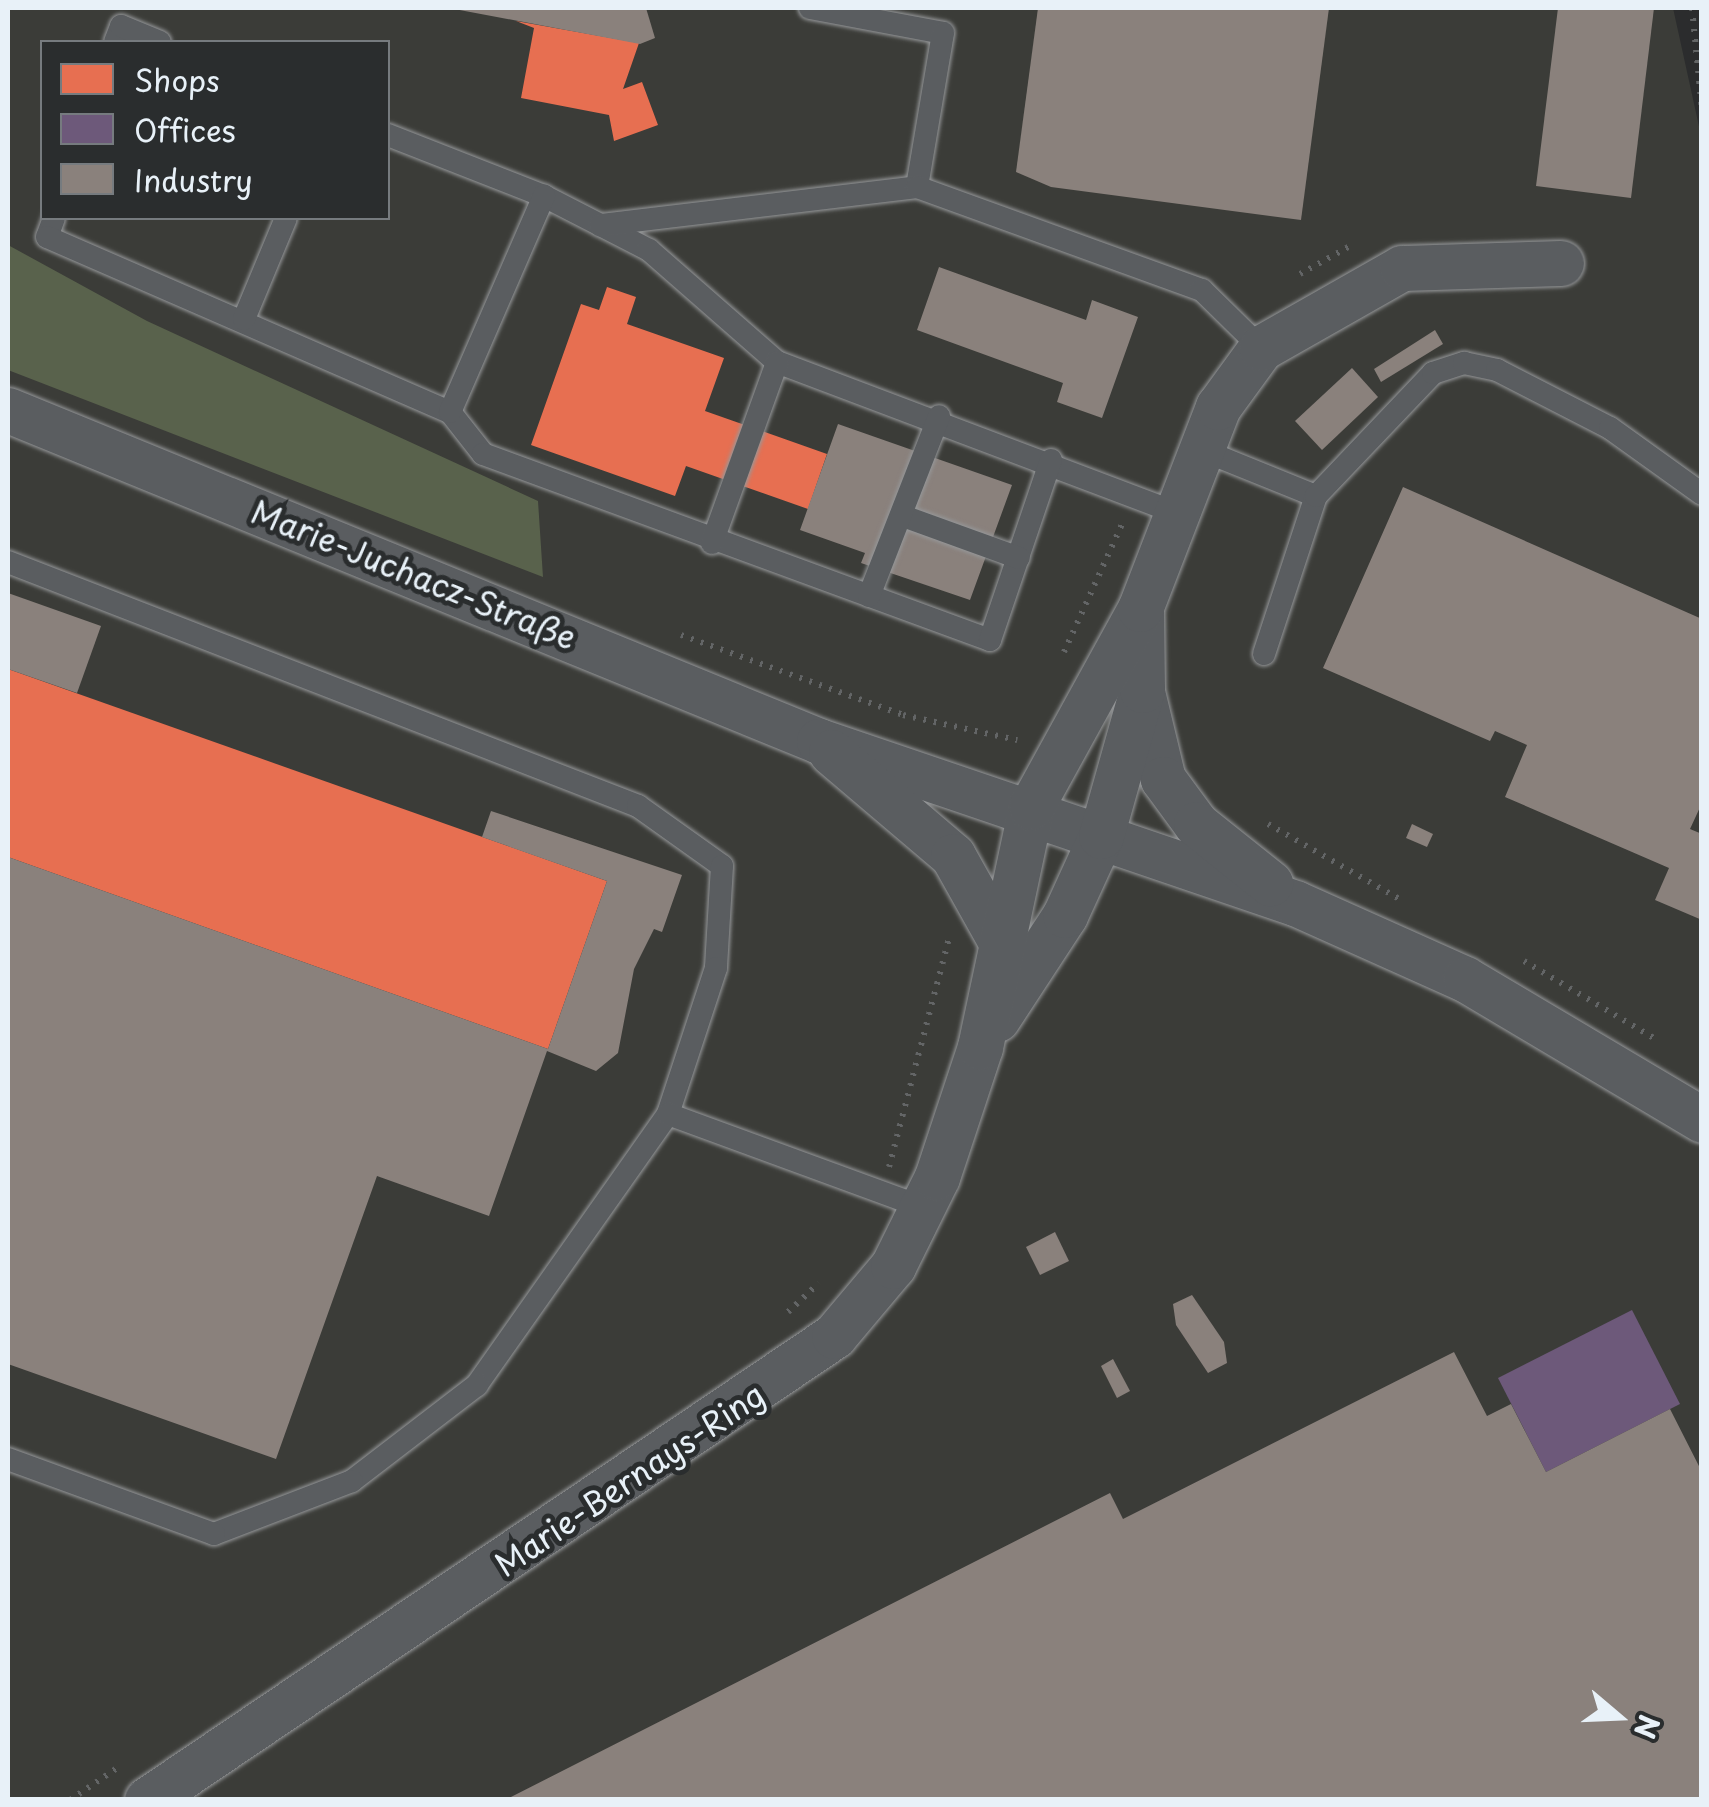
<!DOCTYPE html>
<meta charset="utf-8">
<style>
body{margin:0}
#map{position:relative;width:1709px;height:1807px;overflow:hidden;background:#2b2c2d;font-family:"Playpen Sans",sans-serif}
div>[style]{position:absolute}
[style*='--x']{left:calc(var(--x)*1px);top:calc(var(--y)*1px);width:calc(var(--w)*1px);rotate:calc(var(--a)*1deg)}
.built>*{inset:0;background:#3b3c38}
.green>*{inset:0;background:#59624c}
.shops>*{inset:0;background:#e76f51}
.offices>*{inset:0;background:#6d597a}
.industry>*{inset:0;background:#8a817c}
.path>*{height:6px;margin-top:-3px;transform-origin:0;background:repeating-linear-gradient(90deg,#636566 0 2.5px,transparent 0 10.5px)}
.roads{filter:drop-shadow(0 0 2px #96989a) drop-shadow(0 0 2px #96989a)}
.service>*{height:22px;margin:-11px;padding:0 11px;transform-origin:11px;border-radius:11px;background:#5a5d60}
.minor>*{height:45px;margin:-22.5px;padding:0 22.5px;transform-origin:22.5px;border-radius:22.5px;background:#5a5d60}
span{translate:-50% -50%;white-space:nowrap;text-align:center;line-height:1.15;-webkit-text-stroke:10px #2a2d2e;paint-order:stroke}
.street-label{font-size:32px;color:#e8f1f8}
.frame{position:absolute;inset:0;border:10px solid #e8f1f8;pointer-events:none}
.legend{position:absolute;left:40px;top:40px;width:350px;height:180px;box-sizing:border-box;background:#2a2d2e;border:2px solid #767b7f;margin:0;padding:12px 18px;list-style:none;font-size:30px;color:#e8f1f8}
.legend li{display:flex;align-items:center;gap:20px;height:50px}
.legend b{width:50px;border:2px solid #767b7f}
.north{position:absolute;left:1569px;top:1667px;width:100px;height:100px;-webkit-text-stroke:8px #2a2d2e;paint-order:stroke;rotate:109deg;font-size:28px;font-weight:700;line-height:40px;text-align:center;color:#e8f1f8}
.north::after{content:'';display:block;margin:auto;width:35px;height:45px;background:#e8f1f8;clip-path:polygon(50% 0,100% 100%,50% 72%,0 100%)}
</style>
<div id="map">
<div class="built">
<div style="clip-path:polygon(evenodd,8px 8px,1673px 8px,1702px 140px,1701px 1799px,8px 1800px,8px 8px,42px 42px,388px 42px,388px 218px,42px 218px,42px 42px)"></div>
</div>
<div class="green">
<div style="clip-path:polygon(8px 245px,147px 321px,538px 501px,543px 577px,8px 370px)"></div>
</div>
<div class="shops">
<div style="clip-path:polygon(516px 21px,639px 43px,623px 89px,642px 82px,658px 125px,614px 141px,609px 115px,521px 98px,534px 28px)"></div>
<div style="clip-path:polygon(607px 287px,636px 297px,627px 324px,724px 358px,705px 411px,827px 454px,808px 509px,686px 466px,675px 496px,531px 445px,581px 304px,599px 310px)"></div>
<div style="clip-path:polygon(8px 669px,607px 881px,548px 1049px,8px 857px)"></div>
</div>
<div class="offices">
<div style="clip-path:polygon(1632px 1310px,1680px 1404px,1546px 1472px,1498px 1378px)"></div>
</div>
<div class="industry">
<div style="clip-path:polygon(449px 8px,646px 8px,655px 38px,640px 44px)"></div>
<div style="clip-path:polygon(1038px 8px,1329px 8px,1301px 220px,1051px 187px,1016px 172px)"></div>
<div style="clip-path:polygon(1558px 8px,1654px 8px,1631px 198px,1536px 186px)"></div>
<div style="clip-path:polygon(939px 267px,1086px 320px,1092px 300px,1138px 317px,1102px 418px,1057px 402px,1063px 383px,917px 330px)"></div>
<div style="clip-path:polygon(1435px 330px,1443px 344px,1381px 382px,1374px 369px)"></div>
<div style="clip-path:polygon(1352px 368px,1378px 397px,1322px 450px,1295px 421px)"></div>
<div style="clip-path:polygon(838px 424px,1012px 485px,970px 600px,861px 563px,865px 553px,800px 530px)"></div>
<div style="clip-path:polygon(1403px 487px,1702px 619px,1702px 803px,1690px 829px,1702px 834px,1702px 920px,1655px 900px,1669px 868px,1505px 797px,1527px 745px,1495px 731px,1490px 741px,1323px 668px)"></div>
<div style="clip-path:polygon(8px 593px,101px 626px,77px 693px,8px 669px)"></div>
<div style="clip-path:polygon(491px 811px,682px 875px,662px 932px,654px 929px,634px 969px,618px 1053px,596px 1071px,547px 1051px,489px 1216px,377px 1176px,276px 1459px,8px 1364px,8px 857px,548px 1049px,607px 881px,482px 837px)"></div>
<div style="clip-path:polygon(1412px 824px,1433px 834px,1427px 847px,1406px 838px)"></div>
<div style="clip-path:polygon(1055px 1232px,1069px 1261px,1040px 1275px,1026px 1247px)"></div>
<div style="clip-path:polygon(1192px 1295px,1224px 1342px,1227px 1363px,1208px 1373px,1176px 1325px,1173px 1304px)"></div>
<div style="clip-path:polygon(1454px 1352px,1487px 1416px,1511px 1404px,1546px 1472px,1670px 1409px,1702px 1472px,1702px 1800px,505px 1800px,1110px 1493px,1123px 1519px)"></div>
<div style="clip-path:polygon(1113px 1359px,1130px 1391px,1117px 1398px,1101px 1366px)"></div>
</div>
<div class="path">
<div style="--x:1692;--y:8;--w:102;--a:84.4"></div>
<div style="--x:1300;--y:274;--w:57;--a:-29.2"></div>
<div style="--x:681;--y:635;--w:236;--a:19.8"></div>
<div style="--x:903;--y:715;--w:117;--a:12.4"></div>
<div style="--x:1064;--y:652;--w:143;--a:-65.6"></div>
<div style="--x:1268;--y:824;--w:153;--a:29.7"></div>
<div style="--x:1524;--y:961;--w:157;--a:30.7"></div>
<div style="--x:889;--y:1167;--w:237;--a:-75.3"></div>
<div style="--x:788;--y:1312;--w:42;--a:-43.1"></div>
<div style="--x:70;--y:1800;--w:57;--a:-34.2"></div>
</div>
<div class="roads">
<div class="service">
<div style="--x:810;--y:8;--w:135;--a:10.6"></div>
<div style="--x:943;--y:33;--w:156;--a:99.6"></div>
<div style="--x:115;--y:42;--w:17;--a:-69"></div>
<div style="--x:121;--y:26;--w:42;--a:22.3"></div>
<div style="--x:388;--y:135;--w:168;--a:21.4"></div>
<div style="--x:544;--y:196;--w:118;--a:27.2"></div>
<div style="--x:649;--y:250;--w:170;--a:41.2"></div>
<div style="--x:777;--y:362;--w:427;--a:20.7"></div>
<div style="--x:54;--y:218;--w:20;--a:110"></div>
<div style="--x:47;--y:237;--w:439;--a:23.5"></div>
<div style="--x:450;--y:412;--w:53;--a:51.8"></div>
<div style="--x:483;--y:454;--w:540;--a:20.15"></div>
<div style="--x:990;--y:640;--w:190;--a:-71.3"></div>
<div style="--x:600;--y:225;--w:319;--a:-6.8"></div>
<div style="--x:917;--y:187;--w:303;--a:19.9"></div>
<div style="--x:1202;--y:290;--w:83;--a:44.5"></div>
<div style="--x:244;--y:319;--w:109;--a:-67.4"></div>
<div style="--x:450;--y:412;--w:236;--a:-66.5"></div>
<div style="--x:1202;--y:450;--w:123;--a:22"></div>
<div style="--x:903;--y:516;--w:123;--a:19.9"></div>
<div style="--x:712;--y:543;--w:192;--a:-70.2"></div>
<div style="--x:8;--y:562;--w:676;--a:21.17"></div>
<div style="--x:638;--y:806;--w:103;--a:35.5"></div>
<div style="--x:722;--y:866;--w:102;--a:93.4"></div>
<div style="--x:716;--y:968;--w:154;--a:108.2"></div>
<div style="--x:668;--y:1114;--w:332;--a:125.2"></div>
<div style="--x:477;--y:1385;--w:158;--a:142.5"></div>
<div style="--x:352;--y:1481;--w:148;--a:159"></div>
<div style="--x:214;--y:1534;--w:219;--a:-160"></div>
<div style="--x:869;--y:596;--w:193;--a:-68.7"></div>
<div style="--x:1264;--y:654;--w:166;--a:-71.8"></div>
<div style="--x:1316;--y:496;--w:170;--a:-46.4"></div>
<div style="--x:1433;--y:373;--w:33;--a:-18"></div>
<div style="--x:1464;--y:363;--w:34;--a:12"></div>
<div style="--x:1497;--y:370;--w:127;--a:27.2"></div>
<div style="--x:1610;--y:428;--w:113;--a:35.7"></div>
<div style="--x:668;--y:1114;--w:270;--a:20.1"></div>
</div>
<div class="minor">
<div style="--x:8;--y:410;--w:876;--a:22.2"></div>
<div style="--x:819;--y:741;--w:503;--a:18.8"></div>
<div style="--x:1295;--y:903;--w:186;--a:24.1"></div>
<div style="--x:1465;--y:979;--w:276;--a:30.7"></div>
<div style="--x:1143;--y:696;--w:85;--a:76.5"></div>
<div style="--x:1163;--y:779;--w:56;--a:53.7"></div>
<div style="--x:1196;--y:824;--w:95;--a:38.6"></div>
<div style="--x:831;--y:752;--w:160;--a:40.4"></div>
<div style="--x:953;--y:856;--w:98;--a:60.8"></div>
<div style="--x:997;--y:1019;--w:124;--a:-56.8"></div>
<div style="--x:1065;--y:915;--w:87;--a:-65.5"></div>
<div style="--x:1101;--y:836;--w:152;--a:-74.3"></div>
<div style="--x:1142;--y:690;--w:78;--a:-90.7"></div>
<div style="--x:147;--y:1800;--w:829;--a:-34.04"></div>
<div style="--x:834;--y:1336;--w:92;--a:-49.9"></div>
<div style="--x:893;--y:1266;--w:99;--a:-63.7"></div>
<div style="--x:937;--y:1177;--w:137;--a:-71.7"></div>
<div style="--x:980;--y:1047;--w:245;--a:-78"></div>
<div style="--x:1031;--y:807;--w:226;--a:-61.2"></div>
<div style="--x:1140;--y:609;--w:217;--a:-68.9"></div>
<div style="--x:1218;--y:407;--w:73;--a:-53.9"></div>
<div style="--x:1261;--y:348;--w:162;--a:-29.6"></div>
<div style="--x:1402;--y:268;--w:159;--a:-1.8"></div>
</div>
</div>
<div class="street-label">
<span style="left:414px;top:574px;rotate:22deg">Marie-Juchacz-Straße</span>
<span style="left:629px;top:1479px;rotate:-34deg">Marie-Bernays-Ring</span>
</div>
<div class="frame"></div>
<ul class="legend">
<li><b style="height:28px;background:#e76f51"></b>Shops</li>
<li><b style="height:28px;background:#6d597a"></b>Offices</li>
<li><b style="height:28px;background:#8a817c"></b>Industry</li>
</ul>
<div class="north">N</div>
</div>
